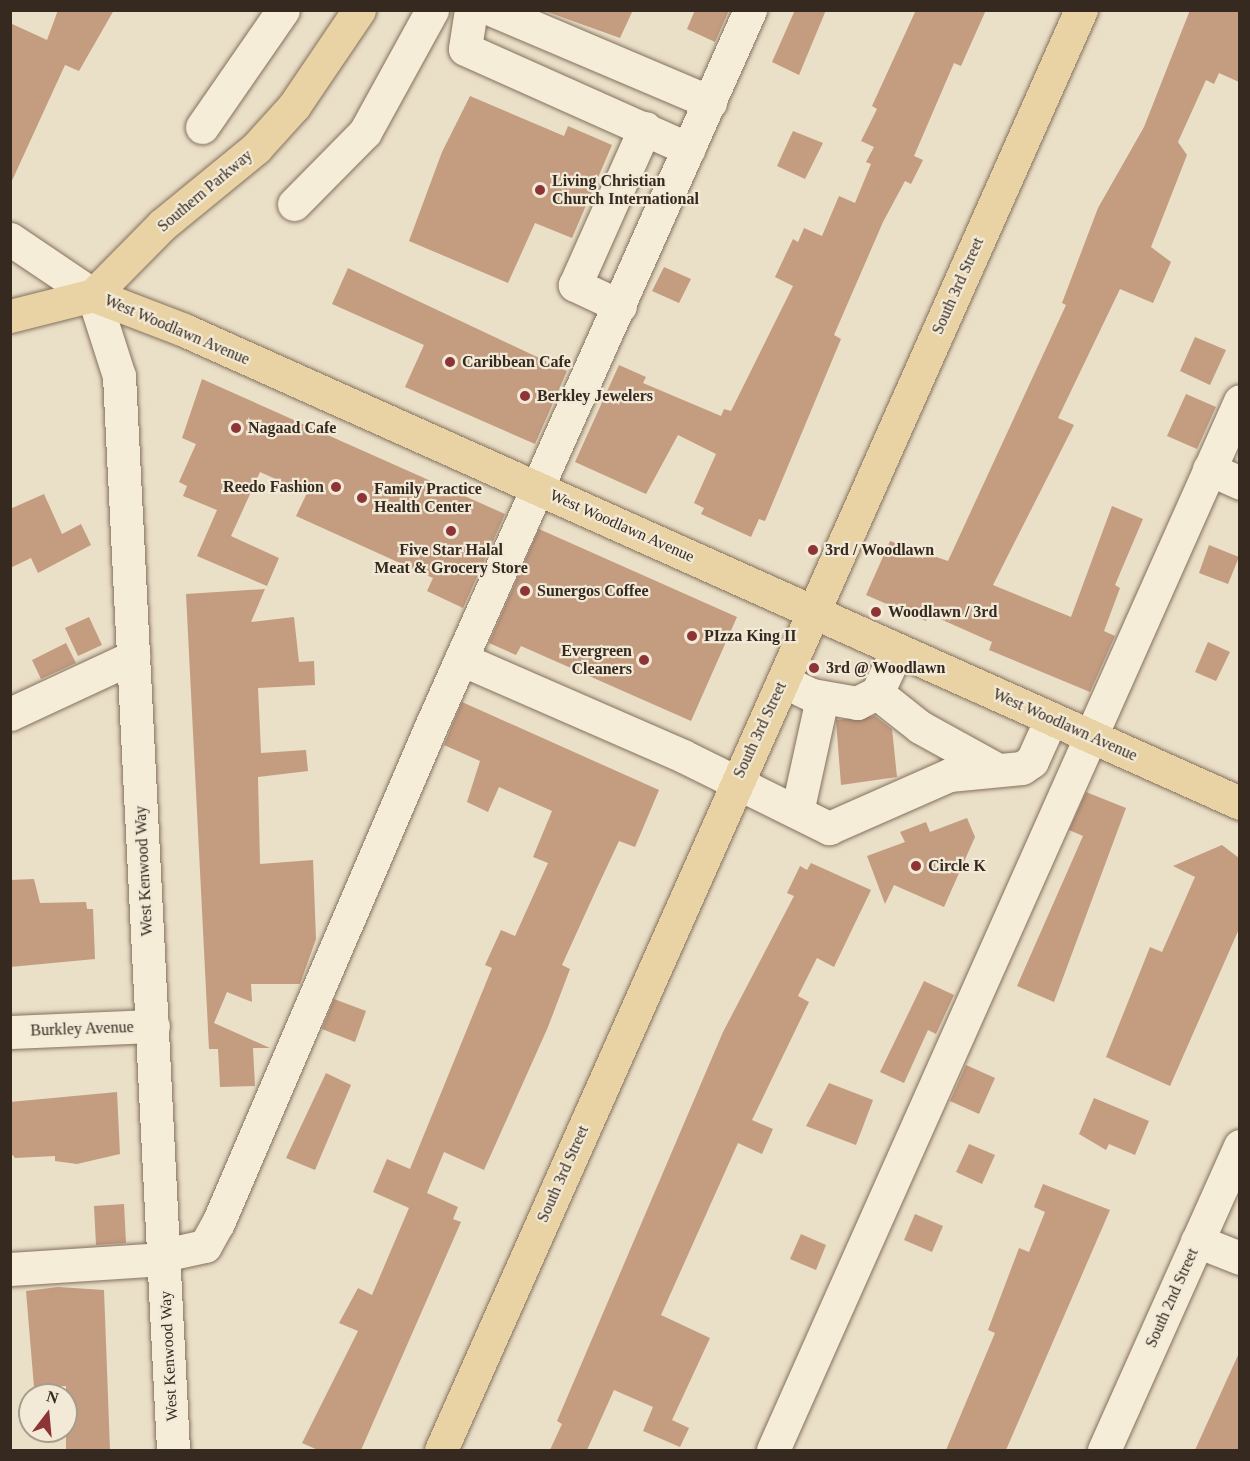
<!DOCTYPE html>
<style>
body{margin:0}
#map{position:relative;width:1250px;height:1461px;overflow:hidden;background:#eadfc7;font-family:Georgia,serif}
div>[style]{position:absolute}
[style*='--x']{left:calc(var(--x)*1px);top:calc(var(--y)*1px);width:calc(var(--w)*1px);rotate:calc(var(--a)*1deg)}
.building>*{inset:0;background:#c49c80}
.roads{filter:drop-shadow(0 0 2px #84715e) drop-shadow(0 0 2px #84715e)}
.minor>*{height:33px;margin:-16.5px;padding:0 16.5px;transform-origin:16.5px;border-radius:16.5px;background:#f6edd9}
.major>*{height:33px;margin:-16.5px;padding:0 16.5px;transform-origin:16.5px;border-radius:16.5px;background:#e9d2a3}
.dots>*{width:16px;height:16px;translate:-50% -50%;box-sizing:border-box;border:3px solid #f2e9d6;border-radius:50%}
span{translate:-50% -50%;white-space:nowrap;text-align:center;line-height:1.15;-webkit-text-stroke:4.5px #f2e9d6;paint-order:stroke}
.poi-label{font-size:16px;color:#362a20;font-weight:700}
.left{translate:0 -50%;text-align:left}
.right{translate:-100% -50%;text-align:right}
.street-label{font-size:16px;color:#362a20}
.frame{position:absolute;inset:0;border:12px solid #362a20;pointer-events:none}
.north{position:absolute;left:18px;top:1383px;width:60px;height:60px;box-sizing:border-box;background:#f2e9d6;border:2px solid #a79d8d;border-radius:50%;rotate:16deg;font-size:16px;font-weight:700;line-height:24px;text-align:center;color:#362a20}
.north::after{content:'';display:block;margin:auto;width:21px;height:27px;background:#8d3436;clip-path:polygon(50% 0,100% 100%,50% 72%,0 100%)}
</style>
<div id="map">
<div class="building">
<div style="clip-path:polygon(58px 10px,114px 10px,79px 71px,65px 65px,10px 185px,10px 23px,47px 40px)"></div>
<div style="clip-path:polygon(542px 10px,633px 10px,620px 38px)"></div>
<div style="clip-path:polygon(695px 10px,729px 10px,715px 42px,687px 29px)"></div>
<div style="clip-path:polygon(795px 10px,826px 10px,799px 75px,772px 62px)"></div>
<div style="clip-path:polygon(916px 10px,986px 10px,961px 66px,954px 63px,914px 156px,923px 160px,911px 184px,905px 181px,883px 222px,834px 335px,841px 339px,765px 521px,759px 519px,751px 537px,701px 514px,704px 508px,694px 503px,716px 454px,678px 435px,646px 494px,575px 462px,619px 365px,646px 377px,643px 383px,721px 416px,724px 409px,731px 411px,793px 286px,775px 277px,793px 239px,798px 242px,804px 228px,822px 236px,839px 196px,855px 203px,871px 164px,866px 162px,874px 147px,861px 141px,877px 109px,872px 106px)"></div>
<div style="clip-path:polygon(1190px 10px,1239px 10px,1239px 82px,1219px 73px,1214px 84px,1206px 80px,1178px 142px,1187px 155px,1151px 247px,1171px 262px,1153px 303px,1120px 289px,1058px 418px,1074px 425px,993px 585px,1071px 617px,1112px 506px,1143px 519px,1115px 585px,1120px 588px,1104px 631px,1115px 636px,1090px 692px,989px 650px,992px 642px,929px 614px,926px 621px,866px 595px,890px 541px,948px 561px,1066px 305px,1062px 303px,1098px 208px,1144px 127px)"></div>
<div style="clip-path:polygon(470px 96px,564px 136px,568px 126px,612px 145px,572px 238px,535px 223px,508px 283px,409px 241px,442px 152px)"></div>
<div style="clip-path:polygon(793px 131px,823px 143px,805px 179px,777px 166px)"></div>
<div style="clip-path:polygon(664px 267px,691px 279px,679px 303px,652px 291px)"></div>
<div style="clip-path:polygon(348px 268px,567px 371px,535px 444px,405px 387px,424px 345px,332px 304px)"></div>
<div style="clip-path:polygon(1195px 337px,1226px 350px,1210px 385px,1180px 371px)"></div>
<div style="clip-path:polygon(202px 379px,505px 514px,463px 608px,427px 591px,433px 578px,296px 516px,307px 493px,260px 472px,231px 536px,279px 558px,267px 586px,197px 556px,217px 510px,183px 496px,187px 486px,179px 482px,196px 444px,182px 438px)"></div>
<div style="clip-path:polygon(1186px 394px,1216px 407px,1197px 449px,1167px 436px)"></div>
<div style="clip-path:polygon(44px 494px,62px 534px,81px 524px,91px 545px,38px 573px,31px 558px,10px 568px,10px 509px)"></div>
<div style="clip-path:polygon(539px 529px,737px 617px,691px 721px,521px 646px,516px 655px,489px 643px)"></div>
<div style="clip-path:polygon(1209px 545px,1239px 557px,1228px 584px,1199px 573px)"></div>
<div style="clip-path:polygon(265px 589px,251px 622px,294px 617px,299px 662px,314px 661px,315px 685px,258px 688px,261px 753px,306px 750px,308px 771px,258px 777px,260px 864px,313px 860px,316px 939px,300px 984px,251px 984px,252px 1002px,227px 992px,214px 1023px,270px 1048px,253px 1048px,255px 1086px,220px 1087px,218px 1049px,209px 1049px,186px 594px)"></div>
<div style="clip-path:polygon(89px 617px,102px 645px,78px 656px,65px 628px)"></div>
<div style="clip-path:polygon(1208px 642px,1230px 652px,1216px 681px,1195px 672px)"></div>
<div style="clip-path:polygon(66px 643px,76px 663px,41px 679px,32px 660px)"></div>
<div style="clip-path:polygon(462px 702px,659px 790px,635px 847px,619px 841px,597px 888px,562px 965px,570px 969px,548px 1027px,484px 1170px,444px 1152px,427px 1193px,458px 1207px,453px 1219px,461px 1222px,361px 1450px,318px 1450px,302px 1443px,358px 1331px,339px 1323px,358px 1288px,372px 1295px,409px 1208px,373px 1192px,387px 1159px,410px 1169px,492px 968px,485px 965px,501px 930px,515px 936px,548px 863px,533px 857px,552px 811px,499px 787px,488px 812px,467px 802px,480px 761px,444px 745px)"></div>
<div style="clip-path:polygon(875px 716px,892px 729px,897px 777px,841px 785px,836px 720px)"></div>
<div style="clip-path:polygon(1086px 792px,1126px 808px,1054px 1002px,1017px 986px,1083px 836px,1069px 830px)"></div>
<div style="clip-path:polygon(967px 818px,975px 837px,944px 907px,894px 885px,885px 904px,867px 856px,905px 842px,900px 832px,926px 822px,930px 832px)"></div>
<div style="clip-path:polygon(1222px 845px,1239px 858px,1239px 929px,1170px 1086px,1106px 1057px,1150px 947px,1162px 952px,1195px 877px,1173px 866px)"></div>
<div style="clip-path:polygon(811px 863px,871px 890px,834px 967px,817px 958px,798px 996px,809px 1002px,752px 1120px,773px 1129px,762px 1154px,738px 1143px,661px 1315px,710px 1338px,672px 1420px,689px 1428px,680px 1447px,643px 1431px,653px 1407px,614px 1390px,587px 1450px,550px 1450px,562px 1424px,557px 1421px,723px 1032px,794px 896px,787px 893px,800px 866px,807px 870px)"></div>
<div style="clip-path:polygon(34px 879px,40px 903px,86px 902px,87px 909px,93px 909px,95px 959px,10px 967px,10px 880px)"></div>
<div style="clip-path:polygon(924px 981px,954px 995px,936px 1034px,928px 1030px,904px 1083px,880px 1072px)"></div>
<div style="clip-path:polygon(334px 999px,366px 1011px,355px 1042px,322px 1029px)"></div>
<div style="clip-path:polygon(966px 1065px,995px 1078px,979px 1114px,950px 1101px)"></div>
<div style="clip-path:polygon(326px 1073px,351px 1085px,315px 1170px,286px 1158px)"></div>
<div style="clip-path:polygon(829px 1083px,873px 1100px,856px 1145px,806px 1126px)"></div>
<div style="clip-path:polygon(117px 1092px,120px 1154px,77px 1164px,55px 1161px,55px 1156px,15px 1158px,10px 1152px,10px 1102px)"></div>
<div style="clip-path:polygon(1094px 1098px,1149px 1121px,1135px 1155px,1109px 1144px,1106px 1150px,1079px 1134px)"></div>
<div style="clip-path:polygon(969px 1144px,995px 1155px,982px 1184px,956px 1172px)"></div>
<div style="clip-path:polygon(1043px 1184px,1110px 1210px,1006px 1450px,946px 1450px,995px 1333px,988px 1330px,1019px 1248px,1029px 1252px,1045px 1212px,1034px 1207px)"></div>
<div style="clip-path:polygon(124px 1204px,126px 1243px,96px 1245px,94px 1206px)"></div>
<div style="clip-path:polygon(915px 1214px,943px 1226px,932px 1252px,904px 1240px)"></div>
<div style="clip-path:polygon(801px 1234px,826px 1245px,816px 1270px,790px 1259px)"></div>
<div style="clip-path:polygon(58px 1287px,104px 1290px,110px 1450px,66px 1450px,66px 1386px,34px 1387px,26px 1291px)"></div>
<div style="clip-path:polygon(1239px 1353px,1239px 1450px,1195px 1450px)"></div>
</div>
<div class="roads">
<div class="minor">
<div style="--x:471;--y:10;--w:39;--a:99"></div>
<div style="--x:465;--y:49;--w:245;--a:24.1"></div>
<div style="--x:493;--y:10;--w:236;--a:23"></div>
<div style="--x:202;--y:127;--w:142;--a:-55.3"></div>
<div style="--x:294;--y:204;--w:101;--a:-45.4"></div>
<div style="--x:365;--y:132;--w:139;--a:-61.2"></div>
<div style="--x:10;--y:239;--w:100;--a:34"></div>
<div style="--x:93;--y:295;--w:85;--a:72.2"></div>
<div style="--x:119;--y:376;--w:1075;--a:87.12"></div>
<div style="--x:620;--y:306;--w:50;--a:-155"></div>
<div style="--x:575;--y:285;--w:172;--a:-66"></div>
<div style="--x:1209;--y:469;--w:34;--a:24"></div>
<div style="--x:461;--y:659;--w:242;--a:23.6"></div>
<div style="--x:683;--y:756;--w:163;--a:26.3"></div>
<div style="--x:829;--y:828;--w:131;--a:-23.8"></div>
<div style="--x:949;--y:775;--w:73;--a:-5.5"></div>
<div style="--x:1022;--y:768;--w:12;--a:-35"></div>
<div style="--x:1032;--y:761;--w:46;--a:-65.7"></div>
<div style="--x:783;--y:681;--w:32;--a:26"></div>
<div style="--x:812;--y:695;--w:46;--a:10.1"></div>
<div style="--x:857;--y:703;--w:22;--a:-27"></div>
<div style="--x:877;--y:693;--w:47;--a:-65.1"></div>
<div style="--x:877;--y:693;--w:55;--a:38.3"></div>
<div style="--x:920;--y:727;--w:89;--a:28.9"></div>
<div style="--x:10;--y:714;--w:136;--a:-24.9"></div>
<div style="--x:797;--y:812;--w:117;--a:-77.6"></div>
<div style="--x:10;--y:1032;--w:143;--a:-2.4"></div>
<div style="--x:1197;--y:1241;--w:46;--a:21.6"></div>
<div style="--x:164;--y:1255;--w:42;--a:-12.4"></div>
<div style="--x:205;--y:1246;--w:26;--a:-61"></div>
<div style="--x:218;--y:1223;--w:543;--a:-66.79"></div>
<div style="--x:432;--y:724;--w:782;--a:-65.99"></div>
<div style="--x:10;--y:1269;--w:154;--a:-3.7"></div>
<div style="--x:773;--y:1450;--w:1148;--a:-66"></div>
<div style="--x:1104;--y:1450;--w:333;--a:-65.9"></div>
</div>
<div class="major">
<div style="--x:93;--y:295;--w:97;--a:21"></div>
<div style="--x:184;--y:330;--w:1157;--a:24.13"></div>
<div style="--x:10;--y:316;--w:86;--a:-14.2"></div>
<div style="--x:93;--y:295;--w:98;--a:-45.4"></div>
<div style="--x:162;--y:225;--w:122;--a:-39.3"></div>
<div style="--x:256;--y:148;--w:57;--a:-47.9"></div>
<div style="--x:294;--y:106;--w:116;--a:-55.9"></div>
<div style="--x:441;--y:1450;--w:1576;--a:-66.04"></div>
</div>
</div>
<div class="dots">
<div style="left:540px;top:190px;background:#8d3436"></div>
<div style="left:450px;top:362px;background:#8d3436"></div>
<div style="left:525px;top:396px;background:#8d3436"></div>
<div style="left:236px;top:428px;background:#8d3436"></div>
<div style="left:336px;top:487px;background:#8d3436"></div>
<div style="left:362px;top:498px;background:#8d3436"></div>
<div style="left:451px;top:531px;background:#8d3436"></div>
<div style="left:813px;top:550px;background:#8d3436"></div>
<div style="left:525px;top:591px;background:#8d3436"></div>
<div style="left:876px;top:612px;background:#8d3436"></div>
<div style="left:692px;top:636px;background:#8d3436"></div>
<div style="left:644px;top:660px;background:#8d3436"></div>
<div style="left:814px;top:668px;background:#8d3436"></div>
<div style="left:916px;top:866px;background:#8d3436"></div>
</div>
<div class="poi-label">
<span class="left" style="left:552px;top:190px">Living Christian<br>Church International</span>
<span class="left" style="left:462px;top:362px">Caribbean Cafe</span>
<span class="left" style="left:537px;top:396px">Berkley Jewelers</span>
<span class="left" style="left:248px;top:428px">Nagaad Cafe</span>
<span class="right" style="left:324px;top:487px">Reedo Fashion</span>
<span class="left" style="left:374px;top:498px">Family Practice<br>Health Center</span>
<span style="left:451px;top:559px">Five Star Halal<br>Meat &amp; Grocery Store</span>
<span class="left" style="left:825px;top:550px">3rd / Woodlawn</span>
<span class="left" style="left:537px;top:591px">Sunergos Coffee</span>
<span class="left" style="left:888px;top:612px">Woodlawn / 3rd</span>
<span class="left" style="left:704px;top:636px">PIzza King II</span>
<span class="right" style="left:632px;top:660px">Evergreen<br>Cleaners</span>
<span class="left" style="left:826px;top:668px">3rd @ Woodlawn</span>
<span class="left" style="left:928px;top:866px">Circle K</span>
</div>
<div class="street-label">
<span style="left:205px;top:191px;rotate:-40deg">Southern Parkway</span>
<span style="left:958px;top:286px;rotate:-66deg">South 3rd Street</span>
<span style="left:177px;top:330px;rotate:23deg">West Woodlawn Avenue</span>
<span style="left:622px;top:526px;rotate:24deg">West Woodlawn Avenue</span>
<span style="left:1065px;top:725px;rotate:24deg">West Woodlawn Avenue</span>
<span style="left:760px;top:730px;rotate:-65deg">South 3rd Street</span>
<span style="left:144px;top:871px;rotate:-93deg">West Kenwood Way</span>
<span style="left:82px;top:1029px;rotate:-2deg">Burkley Avenue</span>
<span style="left:563px;top:1174px;rotate:-66deg">South 3rd Street</span>
<span style="left:1172px;top:1298px;rotate:-66deg">South 2nd Street</span>
<span style="left:169px;top:1356px;rotate:-93deg">West Kenwood Way</span>
</div>
<div class="frame"></div>
<div class="north">N</div>
</div>
